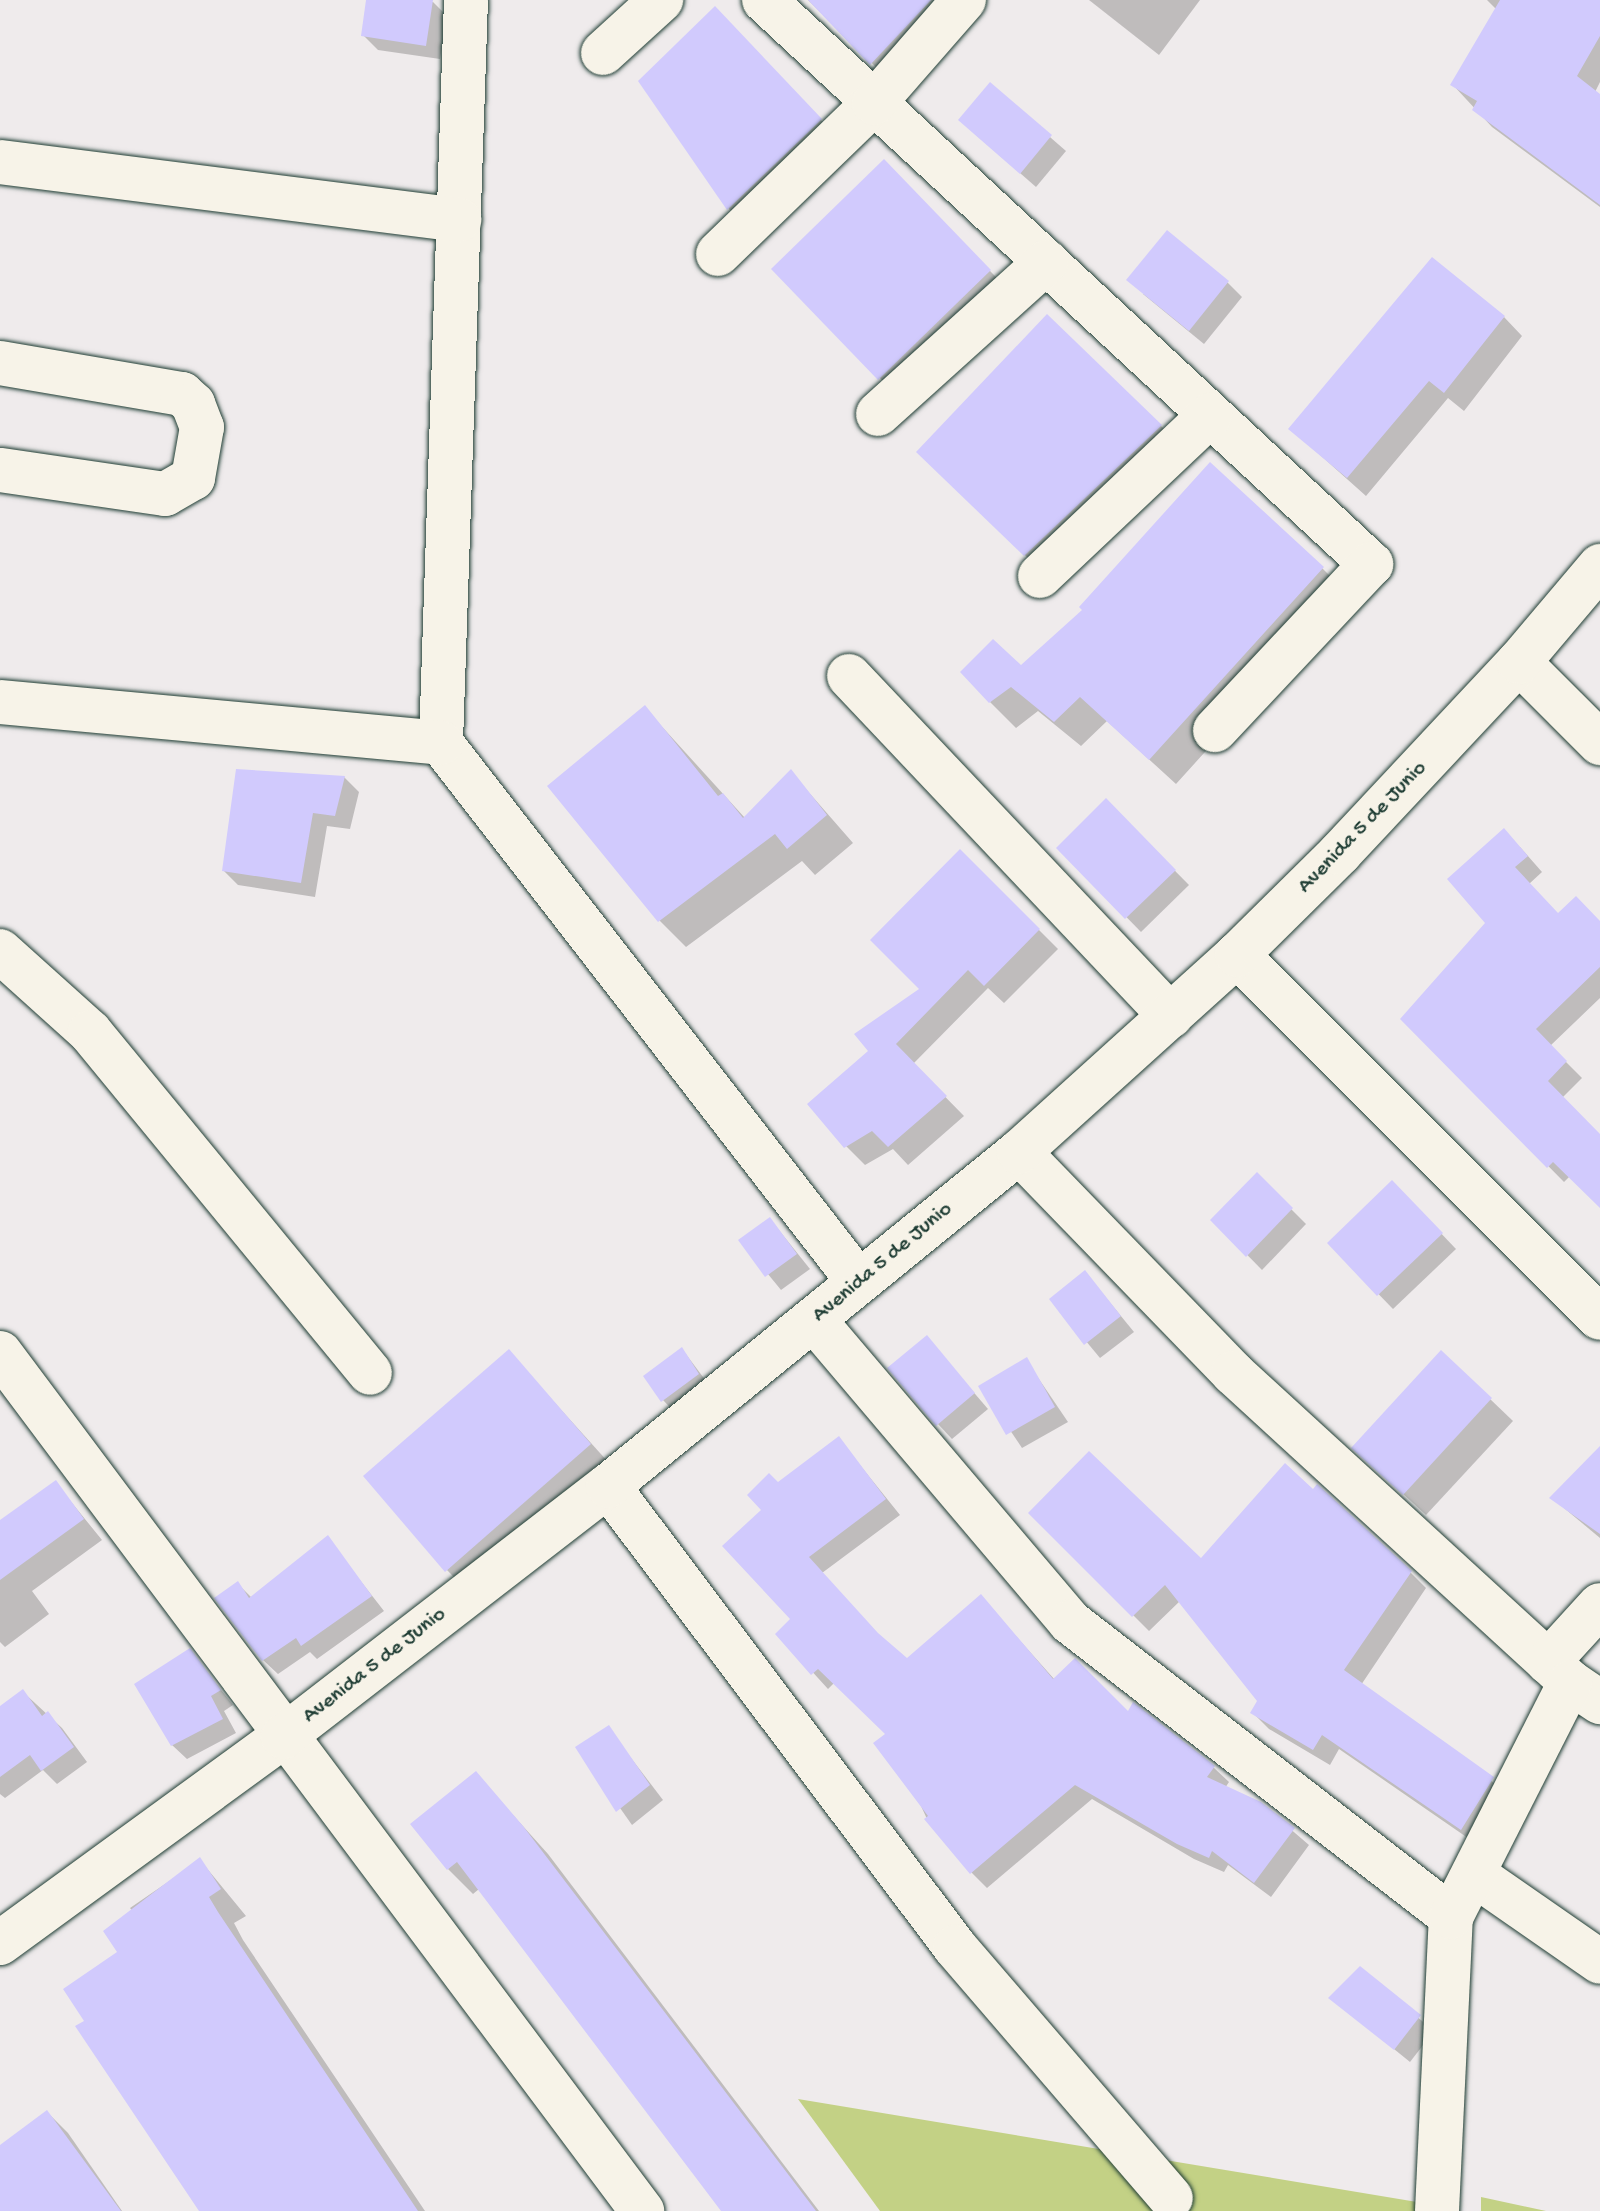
<!DOCTYPE html>
<style>
body{margin:0}
#map{position:relative;width:1600px;height:2211px;overflow:hidden;background:#efebec;font-family:"Gochi Hand",sans-serif}
div>[style]{position:absolute}
[style*='--x']{left:calc(var(--x)*1px);top:calc(var(--y)*1px);width:calc(var(--w)*1px);rotate:calc(var(--a)*1deg)}
.green>*{inset:0;background:#c3d185}
.shadow>*{inset:0;background:#0003}
.building>*{inset:0;background:#d1cafd}
.roads{filter:drop-shadow(0 0 2px #1f3d34) drop-shadow(0 0 2px #1f3d34)}
.minor>*{height:44px;margin:-22px;padding:0 22px;transform-origin:22px;border-radius:22px;background:#f7f3e8}
span{translate:-50% -50%;white-space:nowrap;text-align:center;line-height:1.15;-webkit-text-stroke:8px #f7f3e8;paint-order:stroke}
.street-label{font-size:22px;color:#1f3d34}
</style>
<div id="map">
<div class="green">
<div style="clip-path:polygon(798px 2099px,1417px 2202px,1417px 2211px,880px 2211px)"></div>
<div style="clip-path:polygon(1481px 2197px,1546px 2211px,1481px 2211px)"></div>
</div>
<div class="shadow">
<div style="clip-path:polygon(368px 0,433px 2px,447px 16px,440px 59px,378px 50px,363px 35px)"></div>
<div style="clip-path:polygon(808px 0,972px 0,891px 82px)"></div>
<div style="clip-path:polygon(1089px 0,1200px 0,1159px 55px)"></div>
<div style="clip-path:polygon(1487px 0,1600px 0,1600px 82px,1595px 92px,1600px 96px,1600px 207px,1492px 127px,1453px 85px,1497px 10px)"></div>
<div style="clip-path:polygon(736px 31px,842px 142px,750px 231px,729px 209px,640px 82px)"></div>
<div style="clip-path:polygon(990px 85px,1066px 151px,1036px 187px,975px 134px)"></div>
<div style="clip-path:polygon(912px 190px,1018px 300px,908px 407px,774px 269px)"></div>
<div style="clip-path:polygon(1227px 282px,1242px 297px,1204px 344px,1143px 294px)"></div>
<div style="clip-path:polygon(1504px 317px,1522px 336px,1464px 411px,1448px 398px,1366px 496px,1291px 429px)"></div>
<div style="clip-path:polygon(1161px 426px,1189px 454px,1054px 583px,947px 480px)"></div>
<div style="clip-path:polygon(1322px 568px,1348px 594px,1176px 784px,1107px 721px,1081px 746px,1038px 711px,1016px 728px,990px 702px,1021px 668px)"></div>
<div style="clip-path:polygon(645px 708px,745px 818px,791px 772px,853px 843px,815px 875px,802px 861px,686px 947px,659px 920px)"></div>
<div style="clip-path:polygon(344px 777px,359px 792px,350px 829px,327px 826px,315px 897px,238px 885px,224px 871px)"></div>
<div style="clip-path:polygon(1106px 801px,1189px 885px,1141px 932px,1059px 848px)"></div>
<div style="clip-path:polygon(1520px 847px,1542px 872px,1529px 884px,1559px 915px,1600px 924px,1600px 998px,1550px 1046px,1582px 1078px,1562px 1098px,1600px 1135px,1600px 1206px,1570px 1176px,1564px 1182px,1403px 1019px,1487px 923px)"></div>
<div style="clip-path:polygon(960px 851px,1058px 949px,1004px 1003px,988px 988px,913px 1064px,964px 1116px,908px 1165px,893px 1149px,865px 1165px,846px 1146px,922px 989px)"></div>
<div style="clip-path:polygon(1257px 1175px,1306px 1224px,1262px 1270px,1213px 1220px)"></div>
<div style="clip-path:polygon(1392px 1182px,1456px 1249px,1393px 1309px,1329px 1243px)"></div>
<div style="clip-path:polygon(770px 1219px,810px 1269px,781px 1290px,741px 1241px)"></div>
<div style="clip-path:polygon(1085px 1272px,1134px 1332px,1100px 1358px,1051px 1299px)"></div>
<div style="clip-path:polygon(927px 1338px,988px 1409px,952px 1439px,938px 1424px)"></div>
<div style="clip-path:polygon(682px 1349px,712px 1389px,677px 1415px,663px 1400px)"></div>
<div style="clip-path:polygon(509px 1352px,618px 1473px,475px 1599px,447px 1570px)"></div>
<div style="clip-path:polygon(1442px 1353px,1513px 1421px,1426px 1515px,1376px 1469px)"></div>
<div style="clip-path:polygon(1026px 1360px,1068px 1422px,1022px 1448px,981px 1387px)"></div>
<div style="clip-path:polygon(839px 1439px,900px 1515px,822px 1573px,883px 1640px,908px 1660px,981px 1597px,1055px 1680px,1129px 1714px,1213px 1767px,1229px 1782px,1225px 1788px,1260px 1803px,1309px 1845px,1271px 1897px,1228px 1865px,1224px 1872px,1194px 1859px,1092px 1799px,987px 1888px,972px 1873px,927px 1819px,888px 1734px,834px 1683px,828px 1689px,778px 1634px,793px 1620px,764px 1510px,778px 1485px)"></div>
<div style="clip-path:polygon(1600px 1448px,1600px 1538px,1552px 1498px)"></div>
<div style="clip-path:polygon(55px 1482px,102px 1540px,32px 1591px,49px 1614px,5px 1647px,0 1642px,0 1522px)"></div>
<div style="clip-path:polygon(1031px 1513px,1201px 1561px,1410px 1572px,1426px 1588px,1361px 1685px,1509px 1794px,1478px 1845px,1339px 1749px,1330px 1765px,1269px 1729px,1253px 1713px,1260px 1701px,1180px 1601px,1149px 1631px)"></div>
<div style="clip-path:polygon(327px 1538px,384px 1611px,317px 1659px,310px 1652px,278px 1674px,263px 1660px,238px 1584px,252px 1598px)"></div>
<div style="clip-path:polygon(190px 1651px,233px 1705px,224px 1711px,236px 1733px,187px 1759px,172px 1745px)"></div>
<div style="clip-path:polygon(23px 1692px,62px 1728px,87px 1762px,57px 1784px,43px 1770px,5px 1798px,0 1794px,0 1709px)"></div>
<div style="clip-path:polygon(608px 1728px,663px 1800px,632px 1825px,577px 1747px)"></div>
<div style="clip-path:polygon(476px 1774px,548px 1854px,819px 2211px,723px 2211px,479px 1889px,473px 1894px,448px 1869px)"></div>
<div style="clip-path:polygon(200px 1860px,246px 1916px,234px 1923px,243px 1940px,425px 2211px,201px 2211px,87px 2021px,120px 1953px,134px 1913px,130px 1908px)"></div>
<div style="clip-path:polygon(1360px 1969px,1434px 2031px,1410px 2062px,1331px 1998px)"></div>
<div style="clip-path:polygon(47px 2112px,68px 2133px,122px 2211px,3px 2211px,0 2147px)"></div>
</div>
<div class="building">
<div style="clip-path:polygon(366px 0,433px 0,426px 46px,361px 36px)"></div>
<div style="clip-path:polygon(808px 0,931px 0,870px 65px)"></div>
<div style="clip-path:polygon(1500px 0,1600px 0,1600px 36px,1577px 76px,1600px 94px,1600px 205px,1472px 110px,1477px 101px,1450px 85px)"></div>
<div style="clip-path:polygon(715px 6px,822px 119px,727px 210px,638px 81px)"></div>
<div style="clip-path:polygon(990px 82px,1052px 135px,1020px 174px,958px 120px)"></div>
<div style="clip-path:polygon(884px 159px,991px 270px,878px 380px,771px 269px)"></div>
<div style="clip-path:polygon(1167px 230px,1229px 281px,1189px 331px,1126px 280px)"></div>
<div style="clip-path:polygon(1432px 257px,1505px 316px,1444px 393px,1429px 381px,1347px 478px,1288px 429px)"></div>
<div style="clip-path:polygon(1047px 314px,1162px 425px,1024px 556px,916px 452px)"></div>
<div style="clip-path:polygon(1210px 462px,1324px 567px,1149px 760px,1080px 697px,1054px 722px,1011px 687px,989px 703px,960px 672px,993px 639px,1021px 665px,1082px 610px,1079px 607px)"></div>
<div style="clip-path:polygon(645px 705px,718px 796px,723px 793px,743px 818px,791px 769px,827px 815px,787px 849px,775px 834px,658px 922px,547px 786px)"></div>
<div style="clip-path:polygon(236px 769px,345px 776px,335px 816px,313px 813px,301px 883px,222px 871px)"></div>
<div style="clip-path:polygon(1106px 798px,1176px 870px,1125px 919px,1056px 848px)"></div>
<div style="clip-path:polygon(1504px 828px,1528px 856px,1515px 867px,1558px 913px,1576px 896px,1600px 921px,1600px 967px,1536px 1029px,1567px 1061px,1548px 1081px,1600px 1134px,1600px 1208px,1553px 1162px,1547px 1168px,1400px 1019px,1485px 923px,1447px 879px)"></div>
<div style="clip-path:polygon(960px 849px,1040px 929px,984px 986px,968px 970px,896px 1044px,947px 1096px,888px 1147px,872px 1131px,844px 1148px,807px 1104px,868px 1051px,854px 1034px,919px 989px,870px 940px)"></div>
<div style="clip-path:polygon(1257px 1172px,1293px 1208px,1246px 1257px,1210px 1220px)"></div>
<div style="clip-path:polygon(1392px 1180px,1443px 1233px,1377px 1296px,1327px 1243px)"></div>
<div style="clip-path:polygon(770px 1217px,797px 1254px,765px 1277px,738px 1240px)"></div>
<div style="clip-path:polygon(1085px 1270px,1121px 1316px,1084px 1345px,1049px 1299px)"></div>
<div style="clip-path:polygon(927px 1335px,975px 1393px,936px 1426px,887px 1368px)"></div>
<div style="clip-path:polygon(682px 1347px,699px 1374px,661px 1402px,643px 1376px)"></div>
<div style="clip-path:polygon(509px 1349px,591px 1444px,445px 1572px,363px 1476px)"></div>
<div style="clip-path:polygon(1441px 1350px,1492px 1398px,1403px 1495px,1351px 1448px)"></div>
<div style="clip-path:polygon(1027px 1357px,1055px 1407px,1006px 1435px,978px 1386px)"></div>
<div style="clip-path:polygon(839px 1436px,886px 1499px,809px 1557px,878px 1633px,907px 1658px,981px 1594px,1053px 1679px,1075px 1658px,1128px 1711px,1133px 1702px,1215px 1766px,1207px 1777px,1261px 1802px,1295px 1828px,1254px 1883px,1212px 1851px,1209px 1858px,1177px 1844px,1075px 1785px,970px 1874px,924px 1819px,928px 1816px,873px 1743px,885px 1734px,818px 1669px,811px 1675px,775px 1634px,790px 1619px,722px 1546px,761px 1510px,747px 1495px,769px 1473px,778px 1482px)"></div>
<div style="clip-path:polygon(1600px 1446px,1600px 1534px,1549px 1498px)"></div>
<div style="clip-path:polygon(1089px 1451px,1201px 1558px,1285px 1463px,1313px 1489px,1317px 1484px,1412px 1571px,1344px 1670px,1494px 1777px,1461px 1830px,1322px 1735px,1313px 1750px,1250px 1713px,1257px 1701px,1165px 1585px,1132px 1617px,1028px 1513px)"></div>
<div style="clip-path:polygon(56px 1480px,84px 1519px,0 1580px,0 1520px)"></div>
<div style="clip-path:polygon(328px 1535px,372px 1596px,301px 1646px,296px 1638px,262px 1661px,214px 1598px,238px 1581px,249px 1598px)"></div>
<div style="clip-path:polygon(190px 1648px,221px 1690px,211px 1696px,223px 1719px,171px 1746px,134px 1684px)"></div>
<div style="clip-path:polygon(23px 1689px,42px 1716px,48px 1711px,74px 1747px,41px 1771px,30px 1755px,0 1777px,0 1706px)"></div>
<div style="clip-path:polygon(609px 1725px,650px 1785px,616px 1812px,575px 1747px)"></div>
<div style="clip-path:polygon(476px 1771px,523px 1826px,816px 2211px,721px 2211px,457px 1862px,447px 1870px,410px 1824px)"></div>
<div style="clip-path:polygon(200px 1857px,221px 1889px,209px 1897px,218px 1912px,418px 2211px,199px 2211px,75px 2026px,84px 2021px,63px 1989px,117px 1952px,103px 1931px)"></div>
<div style="clip-path:polygon(1360px 1966px,1421px 2015px,1394px 2050px,1328px 1998px)"></div>
<div style="clip-path:polygon(47px 2110px,121px 2211px,0 2211px,0 2145px)"></div>
</div>
<div class="roads">
<div class="minor">
<div style="--x:466;--y:0;--w:743;--a:91.93"></div>
<div style="--x:441;--y:743;--w:681;--a:52.22"></div>
<div style="--x:764;--y:0;--w:829;--a:42.9"></div>
<div style="--x:1371;--y:564;--w:228;--a:133.2"></div>
<div style="--x:603;--y:53;--w:79;--a:-42.4"></div>
<div style="--x:0;--y:162;--w:463;--a:7.2"></div>
<div style="--x:718;--y:254;--w:217;--a:-44.1"></div>
<div style="--x:874;--y:103;--w:137;--a:-48.9"></div>
<div style="--x:0;--y:363;--w:185;--a:9.7"></div>
<div style="--x:182;--y:394;--w:15;--a:42"></div>
<div style="--x:193;--y:404;--w:25;--a:69"></div>
<div style="--x:202;--y:427;--w:52;--a:100"></div>
<div style="--x:193;--y:478;--w:32;--a:150"></div>
<div style="--x:165;--y:494;--w:167;--a:-171.7"></div>
<div style="--x:878;--y:414;--w:227;--a:-42.1"></div>
<div style="--x:1040;--y:576;--w:234;--a:-43.4"></div>
<div style="--x:1519;--y:662;--w:115;--a:45"></div>
<div style="--x:849;--y:676;--w:468;--a:46.6"></div>
<div style="--x:0;--y:702;--w:443;--a:5.3"></div>
<div style="--x:0;--y:951;--w:121;--a:42"></div>
<div style="--x:90;--y:1032;--w:441;--a:50.6"></div>
<div style="--x:1237;--y:955;--w:513;--a:45"></div>
<div style="--x:1019;--y:1152;--w:308;--a:45.9"></div>
<div style="--x:1233;--y:1373;--w:457;--a:42.5"></div>
<div style="--x:1570;--y:1682;--w:36;--a:34"></div>
<div style="--x:814;--y:1320;--w:396;--a:49.7"></div>
<div style="--x:1070;--y:1622;--w:482;--a:37.7"></div>
<div style="--x:0;--y:1353;--w:1072;--a:53.19"></div>
<div style="--x:608;--y:1486;--w:577;--a:53.03"></div>
<div style="--x:955;--y:1947;--w:331;--a:49.3"></div>
<div style="--x:1548;--y:1662;--w:77;--a:-47.6"></div>
<div style="--x:1475;--y:1875;--w:152;--a:34.8"></div>
<div style="--x:0;--y:1943;--w:350;--a:-36.1"></div>
<div style="--x:283;--y:1737;--w:411;--a:-37.7"></div>
<div style="--x:608;--y:1486;--w:530;--a:-39.1"></div>
<div style="--x:1019;--y:1152;--w:294;--a:-42.1"></div>
<div style="--x:1237;--y:955;--w:145;--a:-44.7"></div>
<div style="--x:1340;--y:853;--w:262;--a:-46.9"></div>
<div style="--x:1519;--y:662;--w:126;--a:-49.8"></div>
<div style="--x:1437;--y:2211;--w:294;--a:-87.3"></div>
<div style="--x:1451;--y:1917;--w:263;--a:-63.1"></div>
</div>
</div>
<div class="street-label">
<span style="left:1363px;top:828px;rotate:-46deg">Avenida 5 de Junio</span>
<span style="left:883px;top:1263px;rotate:-40deg">Avenida 5 de Junio</span>
<span style="left:375px;top:1666px;rotate:-38deg">Avenida 5 de Junio</span>
</div>
</div>
